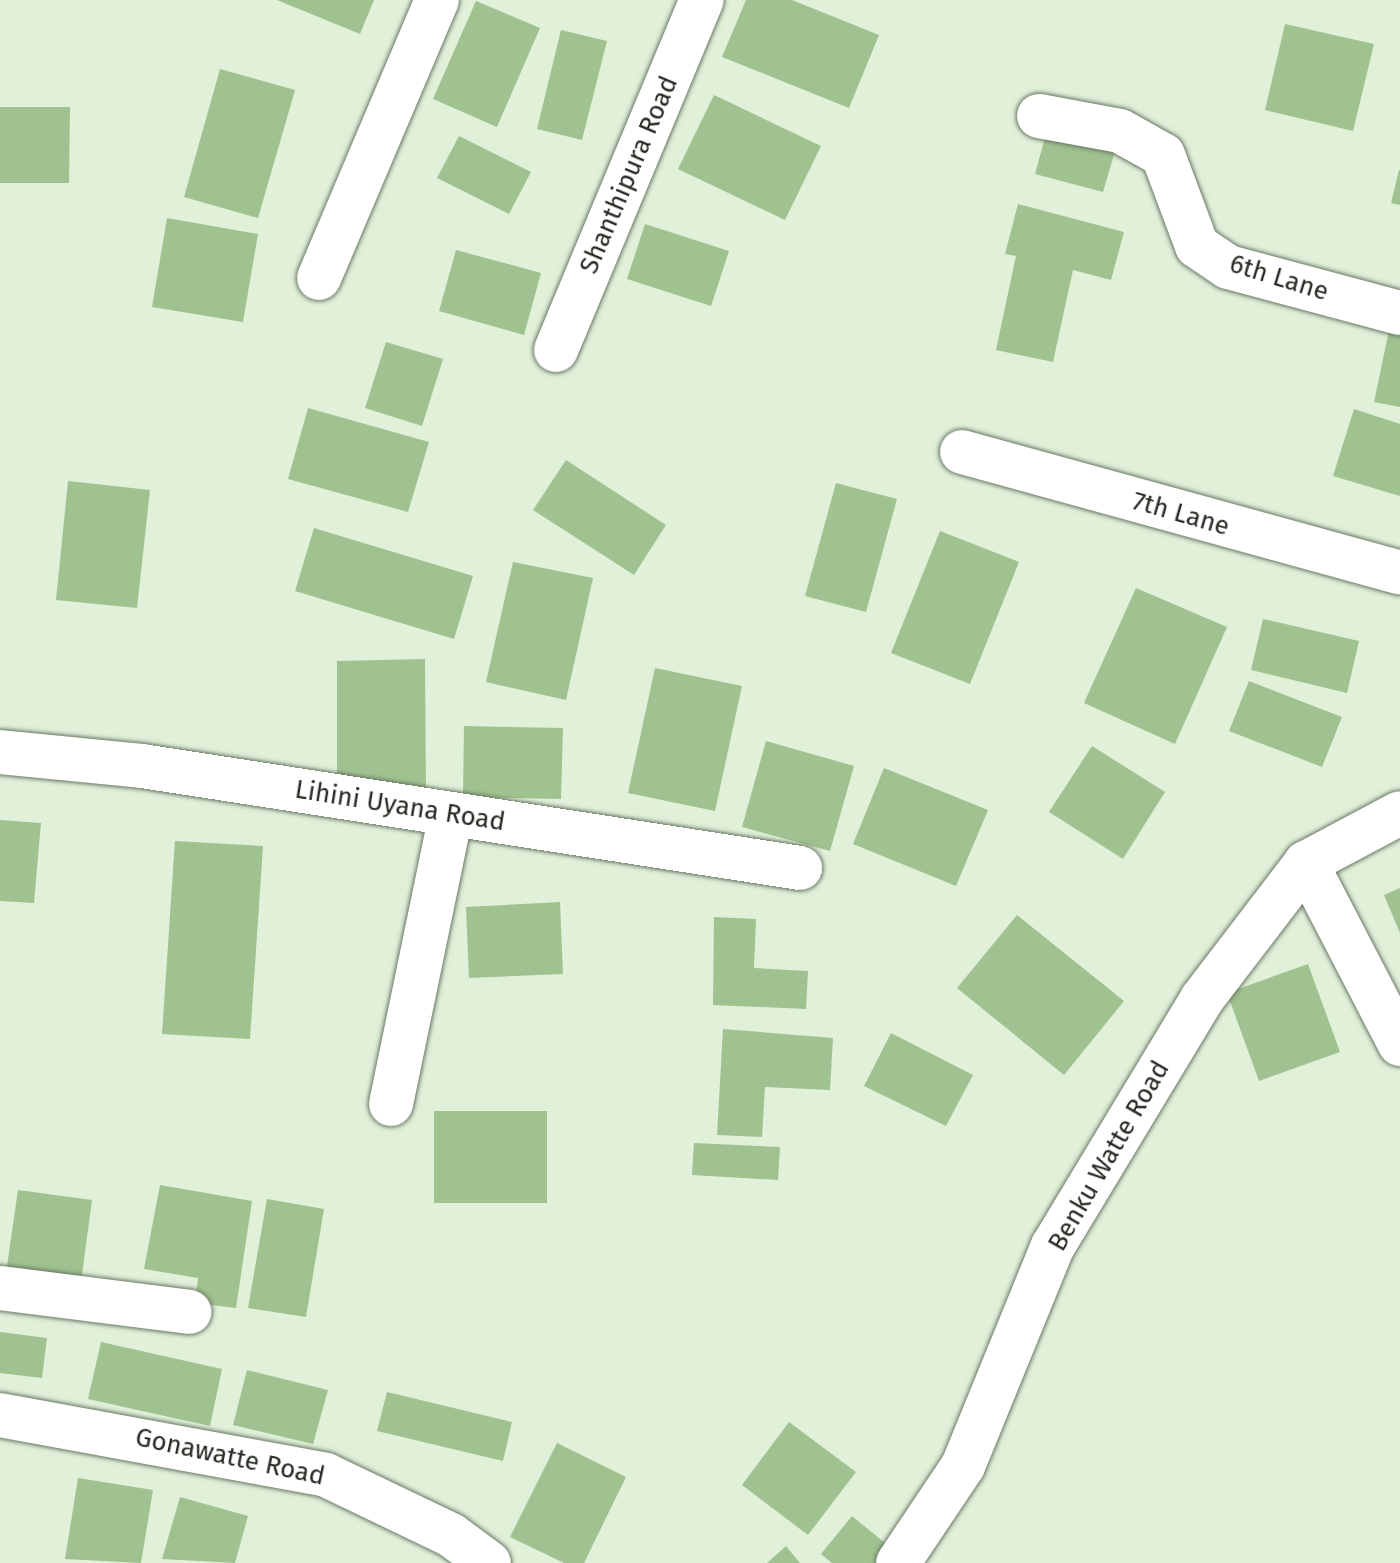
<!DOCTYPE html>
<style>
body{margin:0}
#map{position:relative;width:1400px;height:1563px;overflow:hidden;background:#e0f0d9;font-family:"Fira Sans",sans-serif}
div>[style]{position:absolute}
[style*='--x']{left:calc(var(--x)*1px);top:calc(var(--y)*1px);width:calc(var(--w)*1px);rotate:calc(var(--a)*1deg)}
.building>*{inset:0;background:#a0c290}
.roads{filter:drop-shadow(0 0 2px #6a7864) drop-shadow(0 0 2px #6a7864)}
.street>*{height:44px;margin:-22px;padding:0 22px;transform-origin:22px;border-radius:22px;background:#fff}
.secondary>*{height:44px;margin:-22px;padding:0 22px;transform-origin:22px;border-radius:22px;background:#fff}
span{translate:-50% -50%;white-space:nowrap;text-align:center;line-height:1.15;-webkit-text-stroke:6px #fff;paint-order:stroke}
.street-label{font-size:26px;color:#252b22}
</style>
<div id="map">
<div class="building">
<div style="clip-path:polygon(277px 0,374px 0,360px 34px)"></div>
<div style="clip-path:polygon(746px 0,792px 0,879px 35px,849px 108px,722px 57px)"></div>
<div style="clip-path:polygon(476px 1px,540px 28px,497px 127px,433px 99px)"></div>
<div style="clip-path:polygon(1285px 24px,1374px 44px,1353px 131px,1265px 110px)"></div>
<div style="clip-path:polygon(561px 30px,607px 41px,582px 140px,537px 129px)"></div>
<div style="clip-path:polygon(220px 69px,295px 90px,258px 218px,184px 197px)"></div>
<div style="clip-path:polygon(714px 95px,821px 146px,785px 220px,678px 169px)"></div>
<div style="clip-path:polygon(0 107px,70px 107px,69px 183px,0 183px)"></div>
<div style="clip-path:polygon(1049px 123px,1118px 141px,1103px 192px,1035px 174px)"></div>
<div style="clip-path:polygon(459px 136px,531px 172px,509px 214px,437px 178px)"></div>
<div style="clip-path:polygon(1399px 170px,1400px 170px,1400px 205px,1391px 203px)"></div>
<div style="clip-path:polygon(1018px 204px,1124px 232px,1111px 280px,1073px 270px,1053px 362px,996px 350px,1016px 256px,1005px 254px)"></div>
<div style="clip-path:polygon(167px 218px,258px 234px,243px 322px,152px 307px)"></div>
<div style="clip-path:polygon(645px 224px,729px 251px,711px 306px,627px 279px)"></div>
<div style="clip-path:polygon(456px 250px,541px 273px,524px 335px,439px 311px)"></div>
<div style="clip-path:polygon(1391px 321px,1400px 322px,1400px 407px,1374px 402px)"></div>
<div style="clip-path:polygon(386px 342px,443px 359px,422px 426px,365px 408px)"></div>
<div style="clip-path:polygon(308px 408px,429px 442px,408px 512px,288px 479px)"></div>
<div style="clip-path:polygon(1354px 409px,1400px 424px,1400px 496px,1333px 476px)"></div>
<div style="clip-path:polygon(566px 460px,666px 525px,634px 575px,533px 510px)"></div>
<div style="clip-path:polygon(68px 481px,150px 490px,137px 608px,56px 600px)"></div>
<div style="clip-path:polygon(836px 483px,897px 499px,866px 612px,805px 596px)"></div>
<div style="clip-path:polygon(314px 528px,473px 576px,454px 639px,295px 591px)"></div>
<div style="clip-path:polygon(940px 531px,1019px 562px,970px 684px,891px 653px)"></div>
<div style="clip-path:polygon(513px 562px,593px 578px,566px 700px,486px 682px)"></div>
<div style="clip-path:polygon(1136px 588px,1227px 627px,1175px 744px,1084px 703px)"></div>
<div style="clip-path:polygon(1263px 619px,1359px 641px,1347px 693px,1251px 670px)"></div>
<div style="clip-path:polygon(425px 659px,426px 795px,337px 796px,337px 661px)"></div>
<div style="clip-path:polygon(655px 668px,742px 686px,715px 811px,628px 793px)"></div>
<div style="clip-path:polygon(1249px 681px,1342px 717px,1322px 767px,1229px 731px)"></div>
<div style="clip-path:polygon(464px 726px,563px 728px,561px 799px,463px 797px)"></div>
<div style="clip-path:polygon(766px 741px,854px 766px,830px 851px,742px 827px)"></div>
<div style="clip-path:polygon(1092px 746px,1165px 792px,1123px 859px,1049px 812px)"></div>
<div style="clip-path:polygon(884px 768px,988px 810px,956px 886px,853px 844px)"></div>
<div style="clip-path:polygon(0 820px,41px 823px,34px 903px,0 901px)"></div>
<div style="clip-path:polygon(175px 841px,263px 846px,250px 1039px,162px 1034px)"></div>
<div style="clip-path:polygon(1400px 888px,1400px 933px,1384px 895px)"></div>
<div style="clip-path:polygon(560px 902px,563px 974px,469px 978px,466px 907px)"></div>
<div style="clip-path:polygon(1017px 915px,1124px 1001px,1064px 1075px,957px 988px)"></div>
<div style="clip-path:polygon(714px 917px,756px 919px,754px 968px,808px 971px,806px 1009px,713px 1005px)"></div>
<div style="clip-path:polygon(1308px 964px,1340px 1052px,1259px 1081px,1227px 993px)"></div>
<div style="clip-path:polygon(723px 1029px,833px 1038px,830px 1090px,765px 1087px,762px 1137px,717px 1135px)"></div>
<div style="clip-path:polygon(891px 1033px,973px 1075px,946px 1126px,864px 1086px)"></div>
<div style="clip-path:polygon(434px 1111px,547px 1111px,547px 1203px,434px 1203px)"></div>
<div style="clip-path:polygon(694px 1143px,780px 1147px,778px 1180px,692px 1175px)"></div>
<div style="clip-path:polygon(160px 1185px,252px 1201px,236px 1308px,195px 1303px,198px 1278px,144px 1269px)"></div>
<div style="clip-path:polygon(18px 1190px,92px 1200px,79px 1297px,4px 1287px)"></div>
<div style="clip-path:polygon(267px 1199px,324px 1209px,306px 1317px,248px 1308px)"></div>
<div style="clip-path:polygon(0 1332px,47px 1338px,42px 1378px,0 1373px)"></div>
<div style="clip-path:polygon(101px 1342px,222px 1369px,210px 1426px,88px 1399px)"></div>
<div style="clip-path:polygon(247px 1370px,328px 1390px,313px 1444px,233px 1425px)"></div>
<div style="clip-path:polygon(387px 1392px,512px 1422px,503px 1461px,377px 1431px)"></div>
<div style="clip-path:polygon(789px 1422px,856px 1472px,808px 1535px,742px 1485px)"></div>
<div style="clip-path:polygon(557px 1443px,626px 1477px,584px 1563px,564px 1563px,510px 1537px)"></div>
<div style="clip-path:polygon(78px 1478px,153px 1490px,141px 1563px,65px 1559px)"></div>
<div style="clip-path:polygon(180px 1497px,248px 1516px,235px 1563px,162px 1559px)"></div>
<div style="clip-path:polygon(852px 1516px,891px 1548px,879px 1563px,832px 1563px,821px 1554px)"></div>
<div style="clip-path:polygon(786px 1546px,800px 1563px,767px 1563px)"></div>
</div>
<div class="roads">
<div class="street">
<div style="--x:1039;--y:116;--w:82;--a:10.5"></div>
<div style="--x:1120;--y:131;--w:49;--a:29.2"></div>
<div style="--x:1163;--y:155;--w:97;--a:69.5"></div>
<div style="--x:1197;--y:246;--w:37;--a:34"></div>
<div style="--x:1228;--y:267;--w:178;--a:15"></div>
<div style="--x:319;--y:278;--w:302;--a:-67"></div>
<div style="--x:556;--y:350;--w:379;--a:-67.4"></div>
<div style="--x:962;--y:452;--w:454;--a:15.4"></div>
<div style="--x:0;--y:752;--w:143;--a:5.6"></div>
<div style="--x:142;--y:766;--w:666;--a:8.81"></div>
<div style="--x:1306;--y:863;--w:204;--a:62.6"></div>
<div style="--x:391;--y:1104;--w:296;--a:-78.3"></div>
<div style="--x:0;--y:1288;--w:191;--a:7.2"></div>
<div style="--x:898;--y:1563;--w:117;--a:-56.2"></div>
<div style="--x:963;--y:1466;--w:238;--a:-67.8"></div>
<div style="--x:1053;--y:1246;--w:288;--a:-58.9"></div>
<div style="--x:1202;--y:999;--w:171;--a:-52.6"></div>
<div style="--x:1306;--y:863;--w:106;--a:-28"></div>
</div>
<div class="secondary">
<div style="--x:0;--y:1415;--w:331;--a:10.4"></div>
<div style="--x:326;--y:1475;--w:139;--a:25.6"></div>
<div style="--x:451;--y:1535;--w:47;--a:36.4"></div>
</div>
</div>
<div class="street-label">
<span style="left:629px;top:175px;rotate:-67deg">Shanthipura Road</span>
<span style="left:1279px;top:278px;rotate:17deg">6th Lane</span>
<span style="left:1181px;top:514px;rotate:16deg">7th Lane</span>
<span style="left:400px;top:806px;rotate:9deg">Lihini Uyana Road</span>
<span style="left:1109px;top:1156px;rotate:-60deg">Benku Watte Road</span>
<span style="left:230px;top:1457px;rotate:12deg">Gonawatte Road</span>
</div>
</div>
